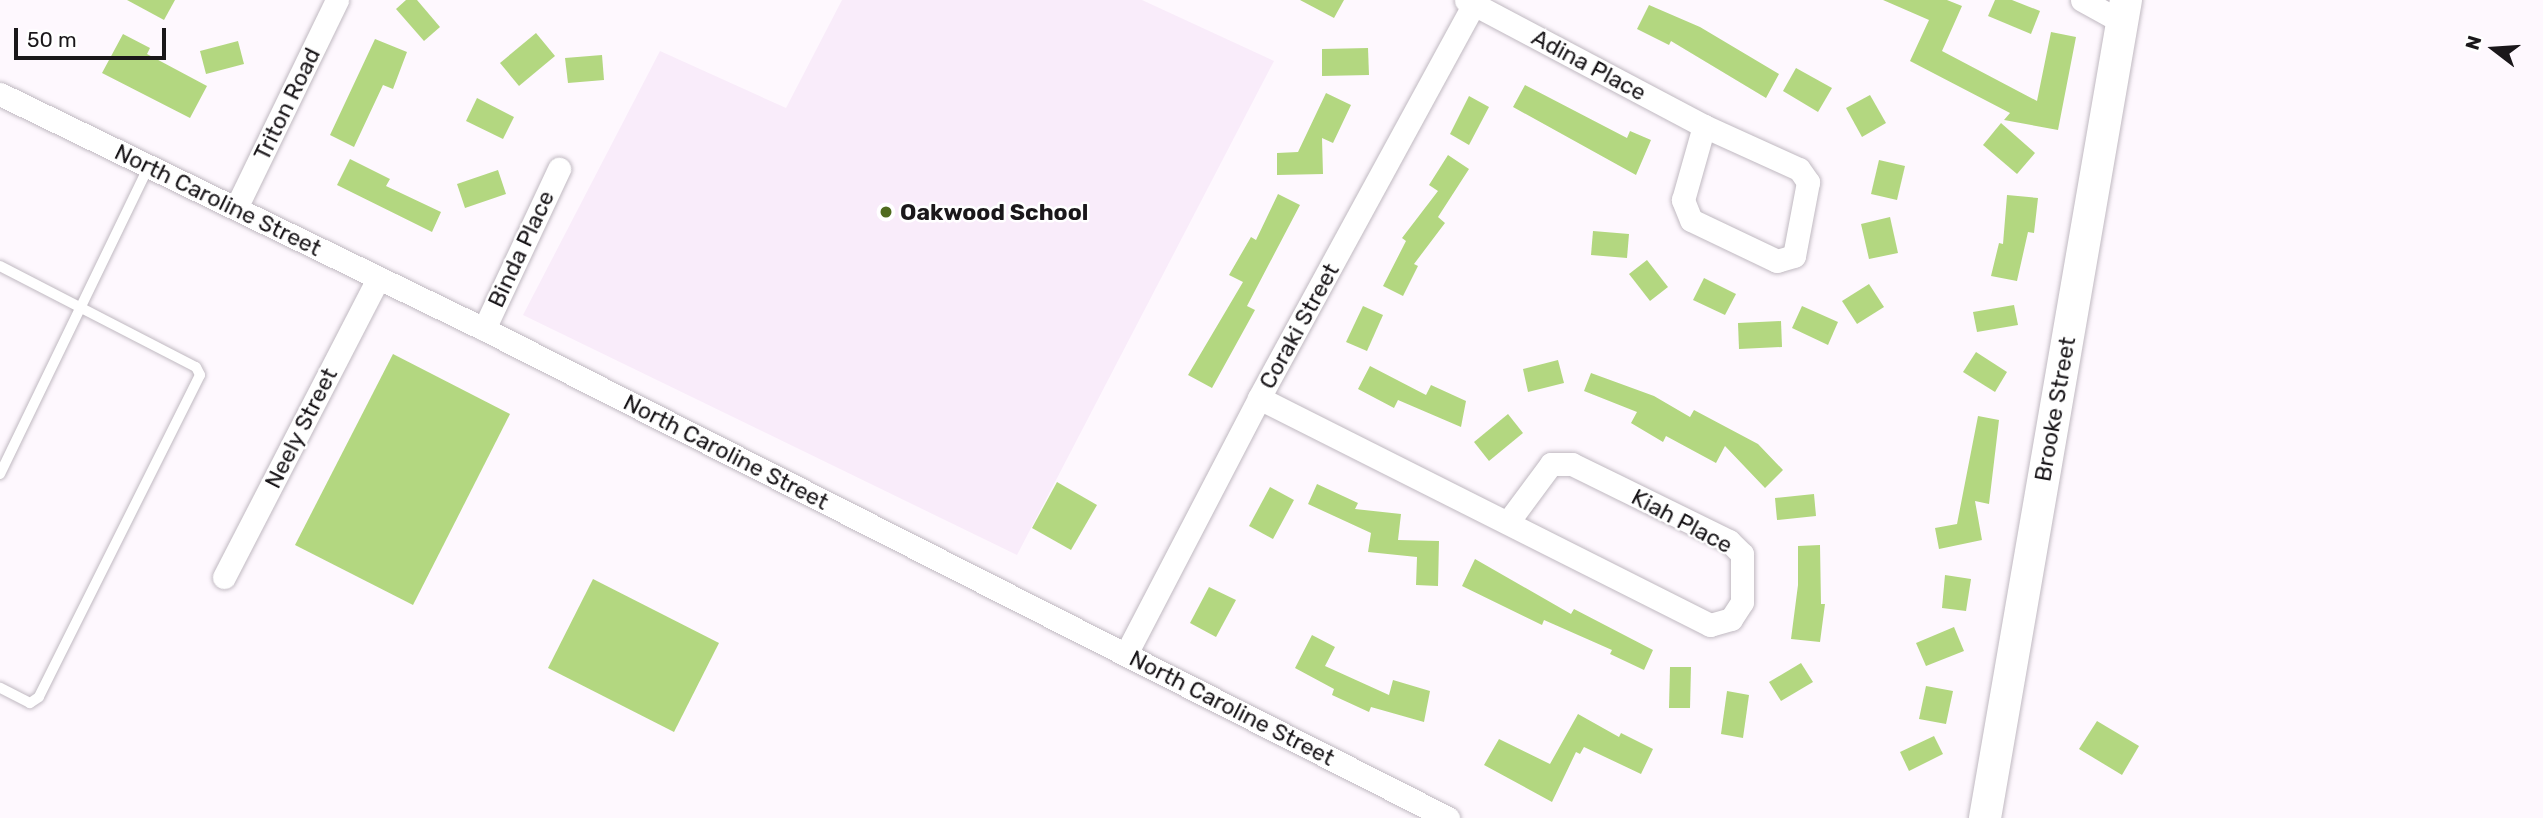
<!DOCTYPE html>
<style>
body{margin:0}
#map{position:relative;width:2543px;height:818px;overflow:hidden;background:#fef8fe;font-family:Rubik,sans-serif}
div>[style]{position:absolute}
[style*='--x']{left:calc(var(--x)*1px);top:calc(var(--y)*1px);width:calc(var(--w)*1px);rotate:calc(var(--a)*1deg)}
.built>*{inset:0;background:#f9ecfa}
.building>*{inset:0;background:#b3d780}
.roads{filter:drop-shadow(0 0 2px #c0b9c1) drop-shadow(0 0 2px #c0b9c1)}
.lane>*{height:10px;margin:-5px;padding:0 5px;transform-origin:5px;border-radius:5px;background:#fff}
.street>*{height:23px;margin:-11.5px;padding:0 11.5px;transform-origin:11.5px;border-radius:11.5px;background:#fff}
.secondary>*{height:32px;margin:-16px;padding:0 16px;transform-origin:16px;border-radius:16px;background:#fff}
.dots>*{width:19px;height:19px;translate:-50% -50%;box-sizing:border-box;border:4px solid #fff;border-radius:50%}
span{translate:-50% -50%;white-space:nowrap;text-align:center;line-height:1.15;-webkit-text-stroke:5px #fff;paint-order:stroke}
.street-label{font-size:23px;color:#1a171a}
.poi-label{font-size:23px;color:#1a171a;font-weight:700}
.left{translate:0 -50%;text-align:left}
.north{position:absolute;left:2459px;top:14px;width:70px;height:70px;-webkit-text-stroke:5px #fff;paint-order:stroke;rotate:287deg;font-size:19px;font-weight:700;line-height:28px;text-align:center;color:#1a171a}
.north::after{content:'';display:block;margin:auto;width:24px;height:32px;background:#1a171a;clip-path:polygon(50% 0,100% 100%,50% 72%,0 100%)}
.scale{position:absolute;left:14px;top:28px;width:152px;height:32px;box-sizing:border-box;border:4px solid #1a171a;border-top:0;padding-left:9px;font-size:21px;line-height:24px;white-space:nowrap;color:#1a171a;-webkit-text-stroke:5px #fff;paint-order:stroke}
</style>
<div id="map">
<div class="built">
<div style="clip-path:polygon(842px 0,1142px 0,1274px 61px,1017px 555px,523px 315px,660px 51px,786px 108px)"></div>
</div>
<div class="building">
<div style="clip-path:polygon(127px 0,175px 0,164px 20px)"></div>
<div style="clip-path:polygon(406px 0,417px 0,440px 27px,424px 41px,396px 9px)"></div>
<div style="clip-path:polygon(1300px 0,1344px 0,1334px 18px)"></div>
<div style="clip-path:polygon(1883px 0,1947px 0,1962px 6px,1942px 51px,2037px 101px,2051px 32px,2076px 37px,2058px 130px,2004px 120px,2010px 113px,1910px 61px,1929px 20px)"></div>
<div style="clip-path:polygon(1995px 0,2012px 0,2040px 11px,2031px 34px,1988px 16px)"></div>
<div style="clip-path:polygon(1649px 5px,1700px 27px,1779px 74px,1766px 98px,1671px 41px,1669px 45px,1637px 29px)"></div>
<div style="clip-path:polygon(536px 33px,555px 56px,519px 86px,500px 63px)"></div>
<div style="clip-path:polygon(123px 34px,150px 48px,147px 54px,207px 86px,190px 118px,102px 73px)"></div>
<div style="clip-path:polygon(375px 39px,407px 52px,393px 89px,383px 85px,354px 147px,330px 135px)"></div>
<div style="clip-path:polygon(238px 41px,244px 64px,206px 74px,200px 51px)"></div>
<div style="clip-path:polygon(1368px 48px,1369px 75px,1322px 76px,1322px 49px)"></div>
<div style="clip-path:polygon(602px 55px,604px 80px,568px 83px,565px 58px)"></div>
<div style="clip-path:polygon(1796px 68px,1832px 88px,1818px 112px,1783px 91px)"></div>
<div style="clip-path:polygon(1525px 85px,1627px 138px,1630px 131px,1651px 140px,1636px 175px,1513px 107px)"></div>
<div style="clip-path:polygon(1326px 93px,1351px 105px,1333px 143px,1322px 138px,1323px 174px,1277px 175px,1277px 153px,1298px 152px)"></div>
<div style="clip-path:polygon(1870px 95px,1886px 123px,1862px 137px,1846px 108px)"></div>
<div style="clip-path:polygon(1469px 96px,1489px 107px,1469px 145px,1450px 134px)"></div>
<div style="clip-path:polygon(477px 98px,514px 117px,503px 139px,466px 121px)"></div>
<div style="clip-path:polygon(2001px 123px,2035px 153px,2017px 174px,1983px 145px)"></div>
<div style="clip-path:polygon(1448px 155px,1469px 169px,1438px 217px,1445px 223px,1414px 264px,1418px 266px,1403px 296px,1383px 286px,1406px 241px,1402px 238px,1438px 191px,1429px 185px)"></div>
<div style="clip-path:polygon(350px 159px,390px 179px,386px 186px,441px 212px,432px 232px,337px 185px)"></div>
<div style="clip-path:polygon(1879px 160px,1905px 166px,1897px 200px,1871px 194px)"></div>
<div style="clip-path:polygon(498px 170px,506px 194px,465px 208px,457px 184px)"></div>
<div style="clip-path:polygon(1278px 194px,1300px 205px,1247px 306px,1255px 310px,1212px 388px,1188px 375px,1243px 282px,1229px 275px,1251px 237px,1256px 240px)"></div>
<div style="clip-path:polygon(2007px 195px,2038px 198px,2034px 233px,2028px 232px,2017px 281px,1991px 276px,1999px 243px,2003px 244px)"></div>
<div style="clip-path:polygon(1890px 217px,1898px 253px,1869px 259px,1861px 224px)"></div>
<div style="clip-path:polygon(1593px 231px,1629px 234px,1627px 258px,1591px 255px)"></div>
<div style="clip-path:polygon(1647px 260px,1668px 287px,1650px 301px,1629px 274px)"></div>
<div style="clip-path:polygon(1704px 278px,1736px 294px,1725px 315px,1693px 300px)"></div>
<div style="clip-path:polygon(1869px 284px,1884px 307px,1857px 324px,1842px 301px)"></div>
<div style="clip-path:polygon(2014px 305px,2018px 325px,1977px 332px,1973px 312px)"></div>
<div style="clip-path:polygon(1363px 306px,1383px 315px,1367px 351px,1346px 342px)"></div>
<div style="clip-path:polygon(1802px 306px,1838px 322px,1828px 345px,1792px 328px)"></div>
<div style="clip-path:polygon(1781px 321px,1782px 347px,1739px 349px,1738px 323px)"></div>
<div style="clip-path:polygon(1976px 352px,2007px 372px,1995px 392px,1963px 372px)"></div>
<div style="clip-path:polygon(393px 354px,510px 414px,413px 605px,295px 545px)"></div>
<div style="clip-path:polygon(1558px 360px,1564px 383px,1528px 392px,1523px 369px)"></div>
<div style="clip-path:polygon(1370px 366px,1426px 395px,1431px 385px,1466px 401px,1461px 427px,1398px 400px,1394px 408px,1358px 389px)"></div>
<div style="clip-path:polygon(1591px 373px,1654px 396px,1690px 417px,1694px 410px,1758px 444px,1783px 470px,1765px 488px,1725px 446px,1716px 463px,1666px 436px,1663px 442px,1631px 423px,1637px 412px,1584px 391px)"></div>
<div style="clip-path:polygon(1508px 414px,1523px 433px,1489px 461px,1474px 442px)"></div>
<div style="clip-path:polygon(1978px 416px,1999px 420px,1989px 504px,1975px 501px,1982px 540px,1939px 549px,1935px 528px,1957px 524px)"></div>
<div style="clip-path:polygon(1057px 482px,1097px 505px,1071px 550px,1032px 528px)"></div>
<div style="clip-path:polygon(1317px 484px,1358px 503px,1355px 509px,1401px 514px,1398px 540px,1439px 541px,1438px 586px,1416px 585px,1417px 557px,1368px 552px,1371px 533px,1308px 504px)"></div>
<div style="clip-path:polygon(1270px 487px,1294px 500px,1273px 539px,1249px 526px)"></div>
<div style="clip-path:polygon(1814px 494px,1816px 516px,1777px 520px,1775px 498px)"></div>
<div style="clip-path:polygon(1820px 545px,1821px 604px,1825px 604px,1820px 642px,1791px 639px,1798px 585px,1798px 546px)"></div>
<div style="clip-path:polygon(1475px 559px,1571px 614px,1574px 609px,1653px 650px,1644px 670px,1610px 654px,1612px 650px,1544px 620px,1542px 625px,1462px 586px)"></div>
<div style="clip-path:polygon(1945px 575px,1971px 579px,1966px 611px,1942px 608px)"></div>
<div style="clip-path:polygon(593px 579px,719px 643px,674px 732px,548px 668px)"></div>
<div style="clip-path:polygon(1209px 587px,1236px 600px,1216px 637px,1190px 623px)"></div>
<div style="clip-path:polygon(1954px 627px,1964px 651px,1926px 666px,1916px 643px)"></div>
<div style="clip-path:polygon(1312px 635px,1335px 647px,1325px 666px,1389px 695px,1393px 680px,1430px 691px,1424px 722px,1371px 707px,1369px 712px,1332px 695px,1334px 689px,1295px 668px)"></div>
<div style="clip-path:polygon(1801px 663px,1813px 682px,1781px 701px,1769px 682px)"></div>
<div style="clip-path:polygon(1670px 667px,1691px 667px,1690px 708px,1669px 708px)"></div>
<div style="clip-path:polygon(1926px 686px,1953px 691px,1946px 724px,1919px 719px)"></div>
<div style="clip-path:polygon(1727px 691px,1749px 695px,1743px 738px,1721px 734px)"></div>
<div style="clip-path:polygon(1578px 714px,1619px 737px,1621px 733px,1653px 749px,1641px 774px,1584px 747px,1580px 754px,1576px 752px,1552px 802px,1484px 765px,1499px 739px,1550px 764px)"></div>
<div style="clip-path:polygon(2097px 721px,2139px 746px,2122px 775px,2079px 749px)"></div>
<div style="clip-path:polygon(1934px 736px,1943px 754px,1909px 771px,1900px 752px)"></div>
</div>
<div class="roads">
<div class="lane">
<div style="--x:0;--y:266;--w:220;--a:27.3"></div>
<div style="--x:196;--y:367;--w:9;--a:63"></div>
<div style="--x:200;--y:375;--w:360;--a:116.6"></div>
<div style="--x:39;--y:697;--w:11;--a:146"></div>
<div style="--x:30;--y:703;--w:34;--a:-153"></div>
<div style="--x:0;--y:474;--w:342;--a:-64.2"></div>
</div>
<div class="street">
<div style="--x:1466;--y:0;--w:269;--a:27.9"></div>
<div style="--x:1704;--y:126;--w:104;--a:24.4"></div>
<div style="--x:1799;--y:169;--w:16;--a:55"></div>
<div style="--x:1808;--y:182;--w:75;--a:100.7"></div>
<div style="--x:1794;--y:256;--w:18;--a:164"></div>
<div style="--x:1777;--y:261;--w:95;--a:-154.5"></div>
<div style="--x:1691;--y:220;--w:22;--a:-112"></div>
<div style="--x:1683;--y:200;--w:77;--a:-74.2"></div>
<div style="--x:2082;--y:0;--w:46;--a:28.8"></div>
<div style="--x:0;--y:94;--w:538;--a:25.9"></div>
<div style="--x:484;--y:329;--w:1081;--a:26.9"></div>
<div style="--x:236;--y:208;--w:231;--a:-64.1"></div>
<div style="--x:484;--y:329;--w:177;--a:-64.9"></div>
<div style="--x:1259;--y:398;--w:505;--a:26.72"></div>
<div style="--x:1710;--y:625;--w:22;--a:-16"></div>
<div style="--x:1731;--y:619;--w:20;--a:-57"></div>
<div style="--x:1742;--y:602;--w:48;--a:-90"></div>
<div style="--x:1742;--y:554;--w:18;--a:-135"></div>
<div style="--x:1729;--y:541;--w:175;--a:-153.9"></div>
<div style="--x:1572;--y:464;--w:21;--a:180"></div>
<div style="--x:1551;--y:464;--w:72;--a:126.6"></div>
<div style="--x:224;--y:577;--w:336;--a:-62.7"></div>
<div style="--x:1126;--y:654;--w:288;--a:-62.5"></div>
<div style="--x:1259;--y:398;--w:453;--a:-61.4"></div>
</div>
<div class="secondary">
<div style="--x:1985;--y:818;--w:830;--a:-80.22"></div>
</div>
</div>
<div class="dots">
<div style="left:886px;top:212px;background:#4f6a1e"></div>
</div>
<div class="street-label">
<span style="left:1589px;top:65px;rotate:28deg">Adina Place</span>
<span style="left:287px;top:104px;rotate:-64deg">Triton Road</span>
<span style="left:218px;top:200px;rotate:26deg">North Caroline Street</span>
<span style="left:521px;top:249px;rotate:-65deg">Binda Place</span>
<span style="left:1299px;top:326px;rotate:-61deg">Coraki Street</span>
<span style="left:2055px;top:409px;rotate:-80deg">Brooke Street</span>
<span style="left:301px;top:428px;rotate:-63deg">Neely Street</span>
<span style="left:726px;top:452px;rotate:27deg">North Caroline Street</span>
<span style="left:1682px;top:521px;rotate:28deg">Kiah Place</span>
<span style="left:1232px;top:708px;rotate:27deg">North Caroline Street</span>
</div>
<div class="poi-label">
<span class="left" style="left:900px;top:212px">Oakwood School</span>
</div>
<div class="north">N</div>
<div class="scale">50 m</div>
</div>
